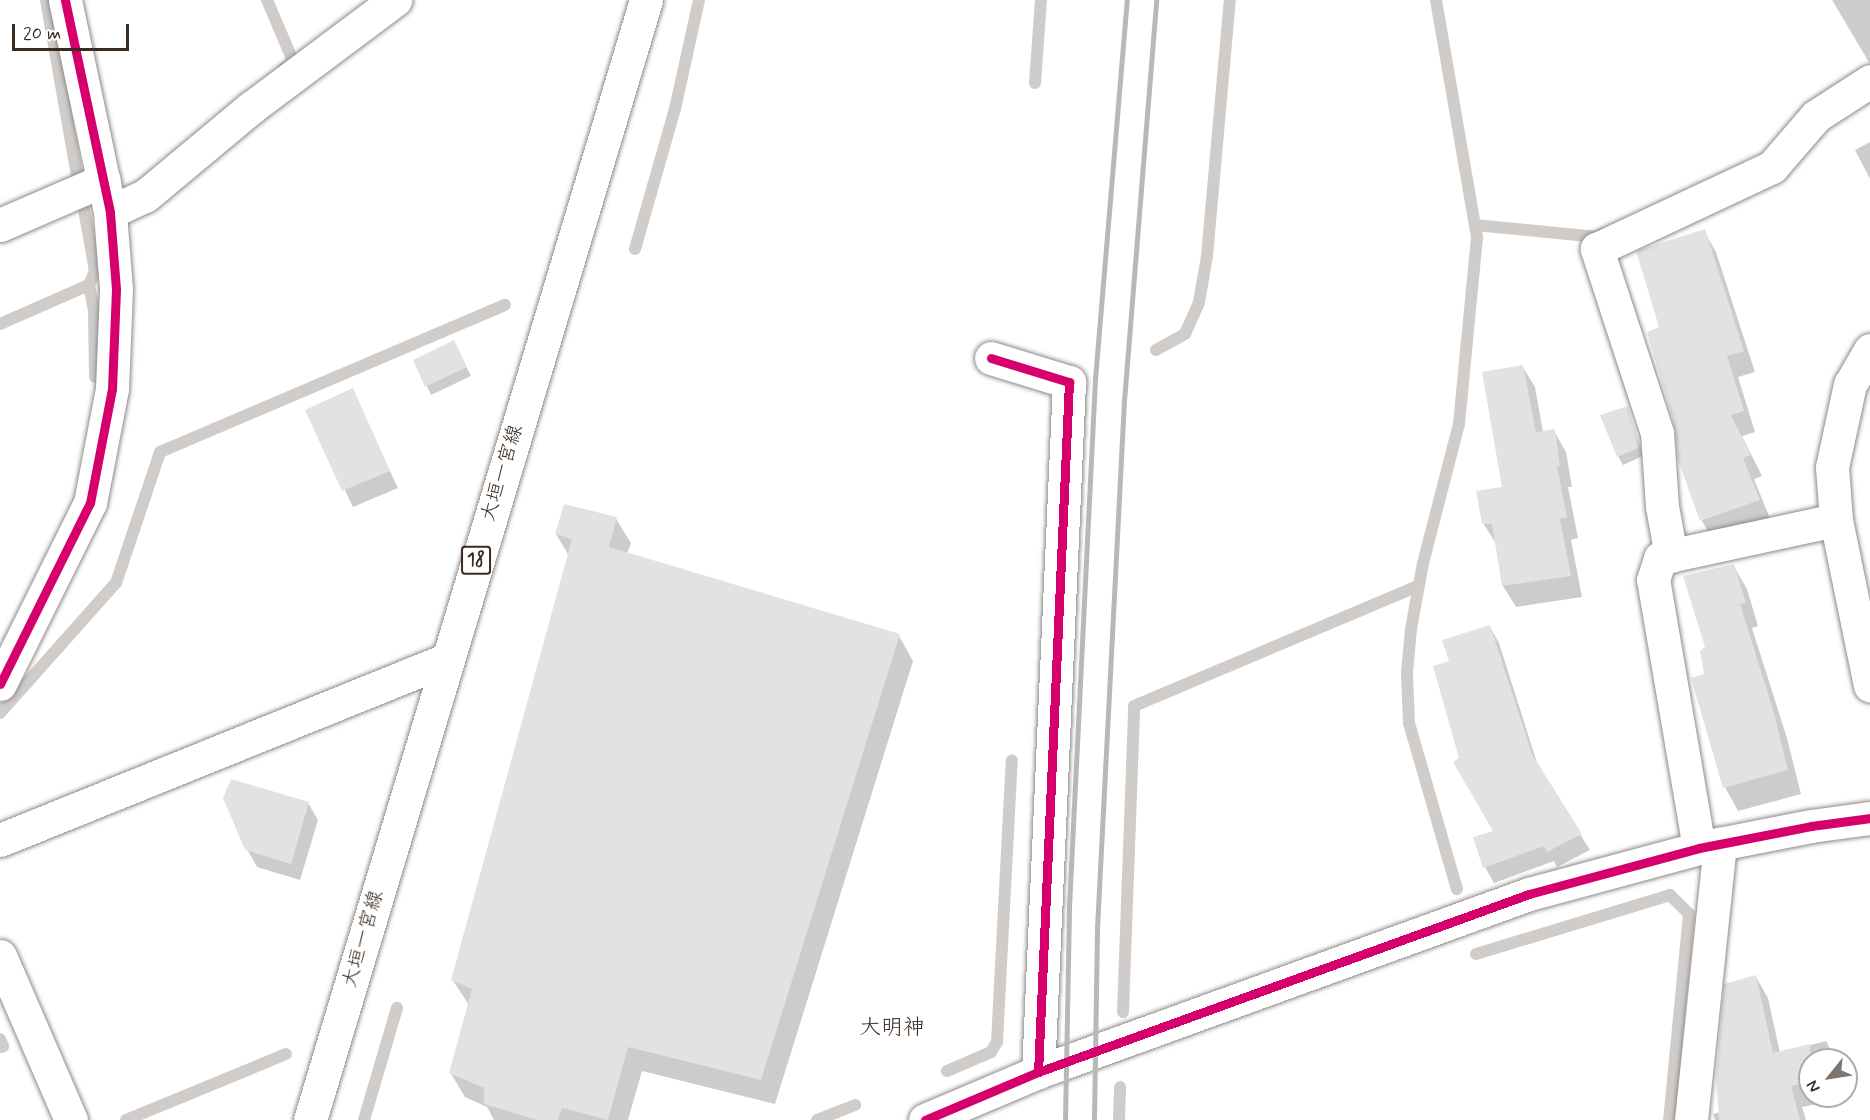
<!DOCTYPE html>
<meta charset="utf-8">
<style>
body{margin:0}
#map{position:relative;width:1870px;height:1120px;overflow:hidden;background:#fff;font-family:Mynerve,"Klee One",sans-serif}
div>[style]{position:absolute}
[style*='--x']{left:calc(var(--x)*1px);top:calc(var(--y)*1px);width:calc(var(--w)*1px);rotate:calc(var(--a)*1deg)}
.shadow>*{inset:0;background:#0003}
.stream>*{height:12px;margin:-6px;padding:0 6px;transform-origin:6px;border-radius:6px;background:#d0ccca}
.building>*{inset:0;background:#e3e2e2}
.roads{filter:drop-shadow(0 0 2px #8e8b88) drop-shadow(0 0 2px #8e8b88)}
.minor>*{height:33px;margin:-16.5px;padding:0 16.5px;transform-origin:16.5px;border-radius:16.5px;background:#fff}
.tertiary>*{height:33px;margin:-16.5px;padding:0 16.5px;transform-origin:16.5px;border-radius:16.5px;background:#fff}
.primary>*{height:33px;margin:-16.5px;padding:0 16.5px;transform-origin:16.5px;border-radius:16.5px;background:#fff}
.rail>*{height:4.5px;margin:-2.25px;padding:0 2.25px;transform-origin:2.25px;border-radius:2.25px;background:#b9b8b6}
.cycleway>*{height:9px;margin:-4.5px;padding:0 4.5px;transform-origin:4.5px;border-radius:4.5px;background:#d6006c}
span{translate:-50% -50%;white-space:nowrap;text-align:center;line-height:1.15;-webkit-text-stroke:6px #fff;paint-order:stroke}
.shield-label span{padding:2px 4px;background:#fff;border:2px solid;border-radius:4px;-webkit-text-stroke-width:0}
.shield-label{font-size:18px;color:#3b2a1e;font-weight:700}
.street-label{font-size:20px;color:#3b2a1e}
.quarter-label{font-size:22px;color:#3b2a1e}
.north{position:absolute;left:1798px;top:1048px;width:60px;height:60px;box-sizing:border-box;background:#fff;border:2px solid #b1aaa5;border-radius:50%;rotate:240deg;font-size:16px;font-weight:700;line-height:24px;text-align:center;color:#3b2a1e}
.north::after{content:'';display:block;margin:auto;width:21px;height:27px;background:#80756d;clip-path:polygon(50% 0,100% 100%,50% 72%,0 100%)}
.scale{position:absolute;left:12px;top:24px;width:117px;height:27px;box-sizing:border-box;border:3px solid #3b2a1e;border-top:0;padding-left:8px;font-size:18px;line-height:21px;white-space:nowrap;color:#3b2a1e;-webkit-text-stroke:4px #fff;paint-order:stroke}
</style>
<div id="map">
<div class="shadow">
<div style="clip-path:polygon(1832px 0,1870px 0,1870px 64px)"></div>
<div style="clip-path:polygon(1870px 142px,1870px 179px,1855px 150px)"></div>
<div style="clip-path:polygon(1704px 231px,1716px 252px,1755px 372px,1738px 377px,1755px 432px,1742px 436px,1762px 476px,1754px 479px,1771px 521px,1714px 542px,1702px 521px,1679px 459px,1661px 328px)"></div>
<div style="clip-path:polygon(458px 350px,471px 376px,431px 395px,415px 361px)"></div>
<div style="clip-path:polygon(1522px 366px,1535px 387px,1543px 432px,1554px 431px,1566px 452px,1572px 487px,1568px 487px,1578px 538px,1571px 540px,1582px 597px,1516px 607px,1503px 586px,1497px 545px,1483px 523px,1503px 488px)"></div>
<div style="clip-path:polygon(352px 390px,398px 488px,353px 507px,307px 411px)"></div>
<div style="clip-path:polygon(1628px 408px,1643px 456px,1623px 465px,1618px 456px)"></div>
<div style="clip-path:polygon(616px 519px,631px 543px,627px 554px,899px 636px,913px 661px,775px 1104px,642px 1071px,628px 1120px,494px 1120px,487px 1107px,465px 1097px,450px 1072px,469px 1005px,452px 979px,569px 556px,556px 534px)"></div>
<div style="clip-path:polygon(1733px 565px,1747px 589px,1758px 626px,1752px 628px,1787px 738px,1801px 794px,1738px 811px,1725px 787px,1706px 676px,1707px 647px)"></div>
<div style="clip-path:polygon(1490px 627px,1499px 643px,1539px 769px,1590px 850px,1557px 867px,1554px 861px,1494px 883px,1485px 867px,1495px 832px,1461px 759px,1450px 662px)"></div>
<div style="clip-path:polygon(308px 803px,318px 820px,300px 880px,257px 867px,247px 849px)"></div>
<div style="clip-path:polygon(1756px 977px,1768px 998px,1780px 1053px,1826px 1041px,1836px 1060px,1810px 1060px,1810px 1096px,1846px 1098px,1802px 1107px,1806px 1120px,1715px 1120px,1713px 1114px,1720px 1112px)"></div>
</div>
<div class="stream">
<div style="--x:46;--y:0;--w:179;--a:80"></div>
<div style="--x:267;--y:0;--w:66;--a:66.9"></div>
<div style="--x:293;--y:61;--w:13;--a:141"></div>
<div style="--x:1436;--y:0;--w:241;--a:80.2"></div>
<div style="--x:1477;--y:237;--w:188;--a:95.5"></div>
<div style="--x:1459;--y:424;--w:144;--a:104.5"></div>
<div style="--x:1423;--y:563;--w:67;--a:100.3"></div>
<div style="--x:1411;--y:629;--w:44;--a:95.2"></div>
<div style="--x:1407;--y:673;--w:50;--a:87.7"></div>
<div style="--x:1409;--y:723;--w:173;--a:73.9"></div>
<div style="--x:1035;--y:83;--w:83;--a:-85.9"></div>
<div style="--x:1475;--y:225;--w:123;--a:5.6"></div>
<div style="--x:1597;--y:237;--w:6;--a:-31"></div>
<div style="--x:635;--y:249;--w:146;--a:-74.1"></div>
<div style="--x:675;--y:109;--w:112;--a:-77.6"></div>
<div style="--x:89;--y:285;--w:26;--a:79"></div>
<div style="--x:94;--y:311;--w:66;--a:89.1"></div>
<div style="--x:0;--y:324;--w:97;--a:-23.7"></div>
<div style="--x:89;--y:285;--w:15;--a:-67"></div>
<div style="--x:95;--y:271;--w:63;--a:-100.1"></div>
<div style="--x:1156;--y:350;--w:33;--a:-29"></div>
<div style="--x:1185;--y:334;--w:35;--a:-66"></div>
<div style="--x:1199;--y:302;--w:47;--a:-80.1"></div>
<div style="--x:1207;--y:256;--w:257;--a:-84.9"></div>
<div style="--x:0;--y:713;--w:174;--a:-48.3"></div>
<div style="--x:116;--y:583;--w:138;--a:-71.4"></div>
<div style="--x:160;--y:452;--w:375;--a:-23.1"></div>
<div style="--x:1476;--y:954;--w:203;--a:-16.9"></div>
<div style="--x:1670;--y:895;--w:27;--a:45"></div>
<div style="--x:1689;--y:914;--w:207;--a:95.5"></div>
<div style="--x:1123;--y:1012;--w:306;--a:-87.9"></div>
<div style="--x:1134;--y:706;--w:308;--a:-22.9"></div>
<div style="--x:0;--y:1039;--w:8;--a:67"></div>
<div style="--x:3;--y:1046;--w:3;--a:162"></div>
<div style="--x:947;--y:1071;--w:48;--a:-23.4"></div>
<div style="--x:991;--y:1052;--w:12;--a:-59"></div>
<div style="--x:997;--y:1042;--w:282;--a:-87"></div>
<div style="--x:126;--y:1120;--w:173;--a:-22.4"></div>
<div style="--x:364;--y:1120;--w:117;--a:-73.6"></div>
<div style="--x:817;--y:1120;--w:41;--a:-21.5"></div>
<div style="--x:1119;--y:1120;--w:33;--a:-88"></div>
</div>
<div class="building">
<div style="clip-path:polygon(1705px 229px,1744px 351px,1727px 356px,1744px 411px,1731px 415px,1751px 455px,1743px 458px,1760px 500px,1700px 521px,1678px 460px,1675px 427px,1647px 332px,1659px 327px,1636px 251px)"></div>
<div style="clip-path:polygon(454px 340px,467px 367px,425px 387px,413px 360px)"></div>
<div style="clip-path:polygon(1523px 365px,1536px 432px,1555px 429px,1560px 466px,1557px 466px,1567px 517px,1560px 519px,1571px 576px,1502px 586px,1492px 524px,1482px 524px,1476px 491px,1502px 487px,1482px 372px)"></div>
<div style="clip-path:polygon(353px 388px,390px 471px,342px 491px,305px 410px)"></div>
<div style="clip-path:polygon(1628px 406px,1639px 448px,1617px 457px,1600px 415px)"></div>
<div style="clip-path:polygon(564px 504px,617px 517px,609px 547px,900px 634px,761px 1080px,628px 1047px,608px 1120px,562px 1108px,558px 1120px,537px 1120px,484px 1104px,484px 1088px,449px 1073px,472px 989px,451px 980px,572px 539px,555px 534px)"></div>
<div style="clip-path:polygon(1734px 564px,1746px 603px,1740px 604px,1774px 713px,1788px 770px,1723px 788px,1691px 678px,1704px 674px,1700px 651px,1705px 647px,1683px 576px)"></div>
<div style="clip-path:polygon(1490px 625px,1532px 754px,1582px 834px,1547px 852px,1544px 846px,1483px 868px,1473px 837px,1493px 831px,1453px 762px,1459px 758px,1433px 666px,1449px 661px,1442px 640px)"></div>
<div style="clip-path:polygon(231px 779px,309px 802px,291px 864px,245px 850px,223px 798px)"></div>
<div style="clip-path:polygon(1756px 975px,1773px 1053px,1810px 1044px,1810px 1082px,1791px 1086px,1800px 1120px,1719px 1120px,1716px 1078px,1724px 984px)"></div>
</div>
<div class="roads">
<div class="minor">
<div style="--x:110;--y:212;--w:38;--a:-25"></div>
<div style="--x:145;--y:196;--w:139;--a:-39.8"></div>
<div style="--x:252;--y:107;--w:179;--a:-36.8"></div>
<div style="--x:0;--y:225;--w:113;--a:-23.4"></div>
<div style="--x:1870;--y:350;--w:39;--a:120"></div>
<div style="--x:1850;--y:384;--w:85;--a:102.2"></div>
<div style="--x:1832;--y:467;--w:53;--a:85.7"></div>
<div style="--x:1836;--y:520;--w:169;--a:78.4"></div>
<div style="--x:991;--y:358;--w:82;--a:17.1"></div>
<div style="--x:1069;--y:382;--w:691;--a:92.57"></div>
<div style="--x:1671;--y:556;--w:51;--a:-100.2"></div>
<div style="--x:1662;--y:506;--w:73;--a:-93.9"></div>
<div style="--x:1657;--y:433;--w:194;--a:-108.1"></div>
<div style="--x:1597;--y:249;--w:193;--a:-25.1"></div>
<div style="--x:1772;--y:167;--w:67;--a:-49.2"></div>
<div style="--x:1816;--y:116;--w:64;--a:-32.9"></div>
<div style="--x:0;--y:684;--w:202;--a:-63.6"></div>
<div style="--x:90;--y:503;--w:116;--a:-79.1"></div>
<div style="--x:112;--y:389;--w:100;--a:-87.7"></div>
<div style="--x:116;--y:289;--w:77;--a:-94.5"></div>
<div style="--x:110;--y:212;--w:217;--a:-102"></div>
<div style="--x:0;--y:840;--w:481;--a:-22"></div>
<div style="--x:1699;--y:848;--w:272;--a:-99.7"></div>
<div style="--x:1653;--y:580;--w:23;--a:-72"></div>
<div style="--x:1660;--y:558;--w:180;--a:-12.2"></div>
<div style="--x:1691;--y:1120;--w:278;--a:-84"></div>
</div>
<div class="tertiary">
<div style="--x:0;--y:956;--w:179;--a:66.6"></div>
<div style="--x:925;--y:1120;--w:123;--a:-23"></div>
<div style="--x:1038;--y:1072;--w:522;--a:-19.93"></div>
<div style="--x:1529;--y:894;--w:176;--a:-15.1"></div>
<div style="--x:1699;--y:848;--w:114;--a:-11.1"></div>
<div style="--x:1811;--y:826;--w:60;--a:-7.7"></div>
</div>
<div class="primary">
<div style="--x:310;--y:1120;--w:1169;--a:-73.3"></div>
</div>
</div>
<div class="rail">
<div style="--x:1065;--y:1120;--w:213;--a:-88.9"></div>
<div style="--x:1069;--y:907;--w:529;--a:-87.18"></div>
<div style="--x:1095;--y:379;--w:380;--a:-85.2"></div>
<div style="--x:1094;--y:1120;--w:192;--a:-89.1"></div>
<div style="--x:1097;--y:928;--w:528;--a:-87.07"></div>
<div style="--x:1124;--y:401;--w:402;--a:-85.4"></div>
</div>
<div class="cycleway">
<div style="--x:991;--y:358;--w:82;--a:17.1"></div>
<div style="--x:1069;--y:382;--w:691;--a:92.57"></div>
<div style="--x:0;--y:684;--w:202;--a:-63.6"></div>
<div style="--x:90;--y:503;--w:116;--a:-79.1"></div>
<div style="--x:112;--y:389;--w:100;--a:-87.7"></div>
<div style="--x:116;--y:289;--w:77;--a:-94.5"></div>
<div style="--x:110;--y:212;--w:217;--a:-102"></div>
<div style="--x:925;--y:1120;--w:123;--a:-23"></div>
<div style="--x:1038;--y:1072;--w:522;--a:-19.93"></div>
<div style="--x:1529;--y:894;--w:176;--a:-15.1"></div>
<div style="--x:1699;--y:848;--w:114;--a:-11.1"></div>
<div style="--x:1811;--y:826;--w:60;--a:-7.7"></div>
</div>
<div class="shield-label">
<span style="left:476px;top:560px">18</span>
</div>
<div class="street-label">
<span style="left:502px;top:473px;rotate:-73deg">大垣一宮線</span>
<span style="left:363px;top:939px;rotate:-74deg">大垣一宮線</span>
</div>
<div class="quarter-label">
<span style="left:892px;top:1029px">大明神</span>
</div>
<div class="north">N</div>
<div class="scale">20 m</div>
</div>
